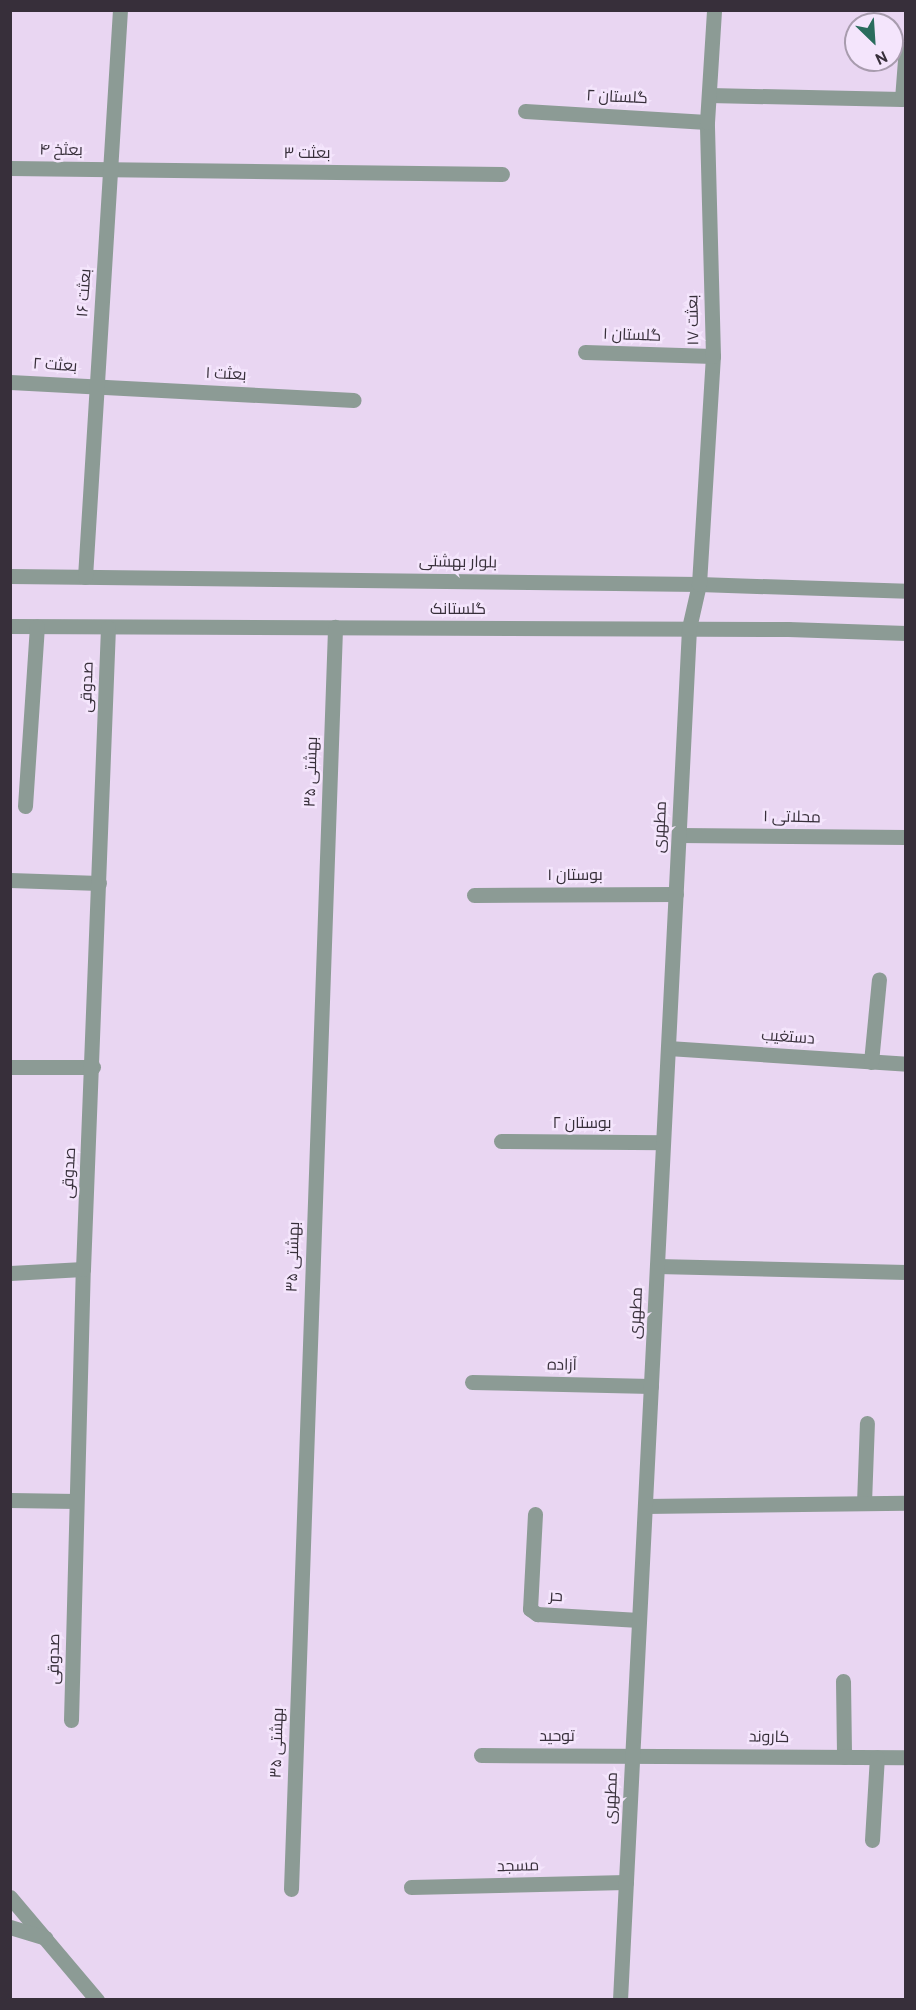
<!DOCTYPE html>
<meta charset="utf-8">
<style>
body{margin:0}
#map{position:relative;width:916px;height:2010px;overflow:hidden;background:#e9d6f2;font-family:Overpass,Cairo,sans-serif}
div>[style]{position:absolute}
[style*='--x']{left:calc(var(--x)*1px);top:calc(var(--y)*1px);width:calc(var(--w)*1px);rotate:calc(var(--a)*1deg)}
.minor>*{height:15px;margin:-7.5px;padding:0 7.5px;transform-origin:7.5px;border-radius:7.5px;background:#8c9b95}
span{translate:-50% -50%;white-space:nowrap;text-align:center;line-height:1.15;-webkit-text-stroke:5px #f4e5fc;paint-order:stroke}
.street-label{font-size:16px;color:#372f3a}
.frame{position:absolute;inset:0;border:12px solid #372f3a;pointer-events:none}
.north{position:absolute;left:844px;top:12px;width:60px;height:60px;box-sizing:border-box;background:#f4e5fc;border:2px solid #a89cae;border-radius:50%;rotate:155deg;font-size:16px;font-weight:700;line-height:24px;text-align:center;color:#372f3a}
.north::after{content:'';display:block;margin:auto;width:21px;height:27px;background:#2a6c5d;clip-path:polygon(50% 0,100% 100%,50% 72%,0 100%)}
</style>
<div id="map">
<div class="minor">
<div style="--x:709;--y:95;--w:193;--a:1.2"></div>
<div style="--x:902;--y:99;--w:52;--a:-85.6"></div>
<div style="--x:525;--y:111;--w:182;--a:3.5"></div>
<div style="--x:10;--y:168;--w:492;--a:0.7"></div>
<div style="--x:585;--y:352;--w:128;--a:1.8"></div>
<div style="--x:10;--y:382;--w:344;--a:3"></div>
<div style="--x:10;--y:576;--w:689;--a:0.67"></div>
<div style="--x:699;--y:584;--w:207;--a:1.9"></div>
<div style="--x:85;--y:577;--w:568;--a:-86.47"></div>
<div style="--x:10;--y:626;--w:778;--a:0.22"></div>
<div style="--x:788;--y:629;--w:118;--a:1.9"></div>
<div style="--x:25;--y:806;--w:180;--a:-86.2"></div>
<div style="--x:679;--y:835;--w:227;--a:0.5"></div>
<div style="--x:10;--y:880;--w:89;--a:1.9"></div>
<div style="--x:474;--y:895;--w:202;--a:-0.3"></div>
<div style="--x:668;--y:1048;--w:239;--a:3.8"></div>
<div style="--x:871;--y:1062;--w:83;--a:-84.5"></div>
<div style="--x:10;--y:1067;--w:83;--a:0"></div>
<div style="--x:501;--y:1141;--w:162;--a:0.4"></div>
<div style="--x:657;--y:1266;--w:249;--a:1.4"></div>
<div style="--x:10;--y:1273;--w:73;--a:-3.1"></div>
<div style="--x:472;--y:1382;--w:179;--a:1.3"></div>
<div style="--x:10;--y:1500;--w:66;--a:0.9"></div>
<div style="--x:864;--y:1503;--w:80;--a:-87.9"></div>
<div style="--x:645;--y:1506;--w:261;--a:-0.7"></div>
<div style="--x:535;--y:1514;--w:95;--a:93"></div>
<div style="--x:530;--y:1609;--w:9;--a:36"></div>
<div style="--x:537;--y:1614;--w:102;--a:3.4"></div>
<div style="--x:843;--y:1681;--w:76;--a:89.2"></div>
<div style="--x:71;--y:1720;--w:451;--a:-88.5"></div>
<div style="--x:83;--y:1269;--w:642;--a:-87.77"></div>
<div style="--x:481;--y:1755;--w:425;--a:0.3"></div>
<div style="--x:872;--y:1840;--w:83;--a:-86.6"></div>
<div style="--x:411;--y:1887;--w:215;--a:-1.3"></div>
<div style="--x:291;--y:1889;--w:1263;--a:-88"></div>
<div style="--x:10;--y:1897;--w:135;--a:49.8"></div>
<div style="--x:10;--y:1927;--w:37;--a:17"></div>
<div style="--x:620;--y:2000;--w:1374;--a:-87.12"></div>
<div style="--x:689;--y:628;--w:45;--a:-77.2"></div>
<div style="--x:699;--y:584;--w:228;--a:-86.5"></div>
<div style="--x:713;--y:356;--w:234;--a:-91.5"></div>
<div style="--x:707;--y:122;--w:112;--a:-86.4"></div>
</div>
<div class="street-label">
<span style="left:617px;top:98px;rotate:3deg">گلستان ۲</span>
<span style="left:61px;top:151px;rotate:1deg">بعثخ ۴</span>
<span style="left:307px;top:154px">بعثت ۳</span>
<span style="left:85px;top:293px;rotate:-86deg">بعثت ۱۶</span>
<span style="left:694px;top:320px;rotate:-91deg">بعثت ۱۷</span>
<span style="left:632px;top:336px;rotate:2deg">گلستان ۱</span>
<span style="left:55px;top:366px;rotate:4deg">بعثت ۲</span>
<span style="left:226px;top:375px;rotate:3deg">بعثت ١</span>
<span style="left:458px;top:563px;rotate:1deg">بلوار بهشتی</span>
<span style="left:458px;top:610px">گلستانک</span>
<span style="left:88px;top:687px;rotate:-88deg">صدوقی</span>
<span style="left:312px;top:772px;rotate:-88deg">بهشتی ۳۵</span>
<span style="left:792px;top:818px;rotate:1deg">محلاتی ۱</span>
<span style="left:661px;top:827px;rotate:-87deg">مطهری</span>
<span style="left:575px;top:876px">بوستان ۱</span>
<span style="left:788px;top:1038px;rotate:4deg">دستغیب</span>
<span style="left:582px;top:1124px">بوستان ۲</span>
<span style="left:70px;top:1173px;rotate:-87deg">صدوقی</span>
<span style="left:294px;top:1257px;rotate:-88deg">بهشتی ۳۵</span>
<span style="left:637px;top:1313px;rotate:-87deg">مطهری</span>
<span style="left:562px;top:1366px;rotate:1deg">آزاده</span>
<span style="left:556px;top:1597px;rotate:3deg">حر</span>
<span style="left:55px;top:1659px;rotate:-89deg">صدوقی</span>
<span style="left:557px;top:1737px">توحید</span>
<span style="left:769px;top:1738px;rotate:1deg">کاروند</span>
<span style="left:278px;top:1743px;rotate:-88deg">بهشتی ۳۵</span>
<span style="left:612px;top:1798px;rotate:-87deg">مطهری</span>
<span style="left:518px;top:1867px;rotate:-1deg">مسجد</span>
</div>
<div class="frame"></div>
<div class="north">N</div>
</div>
